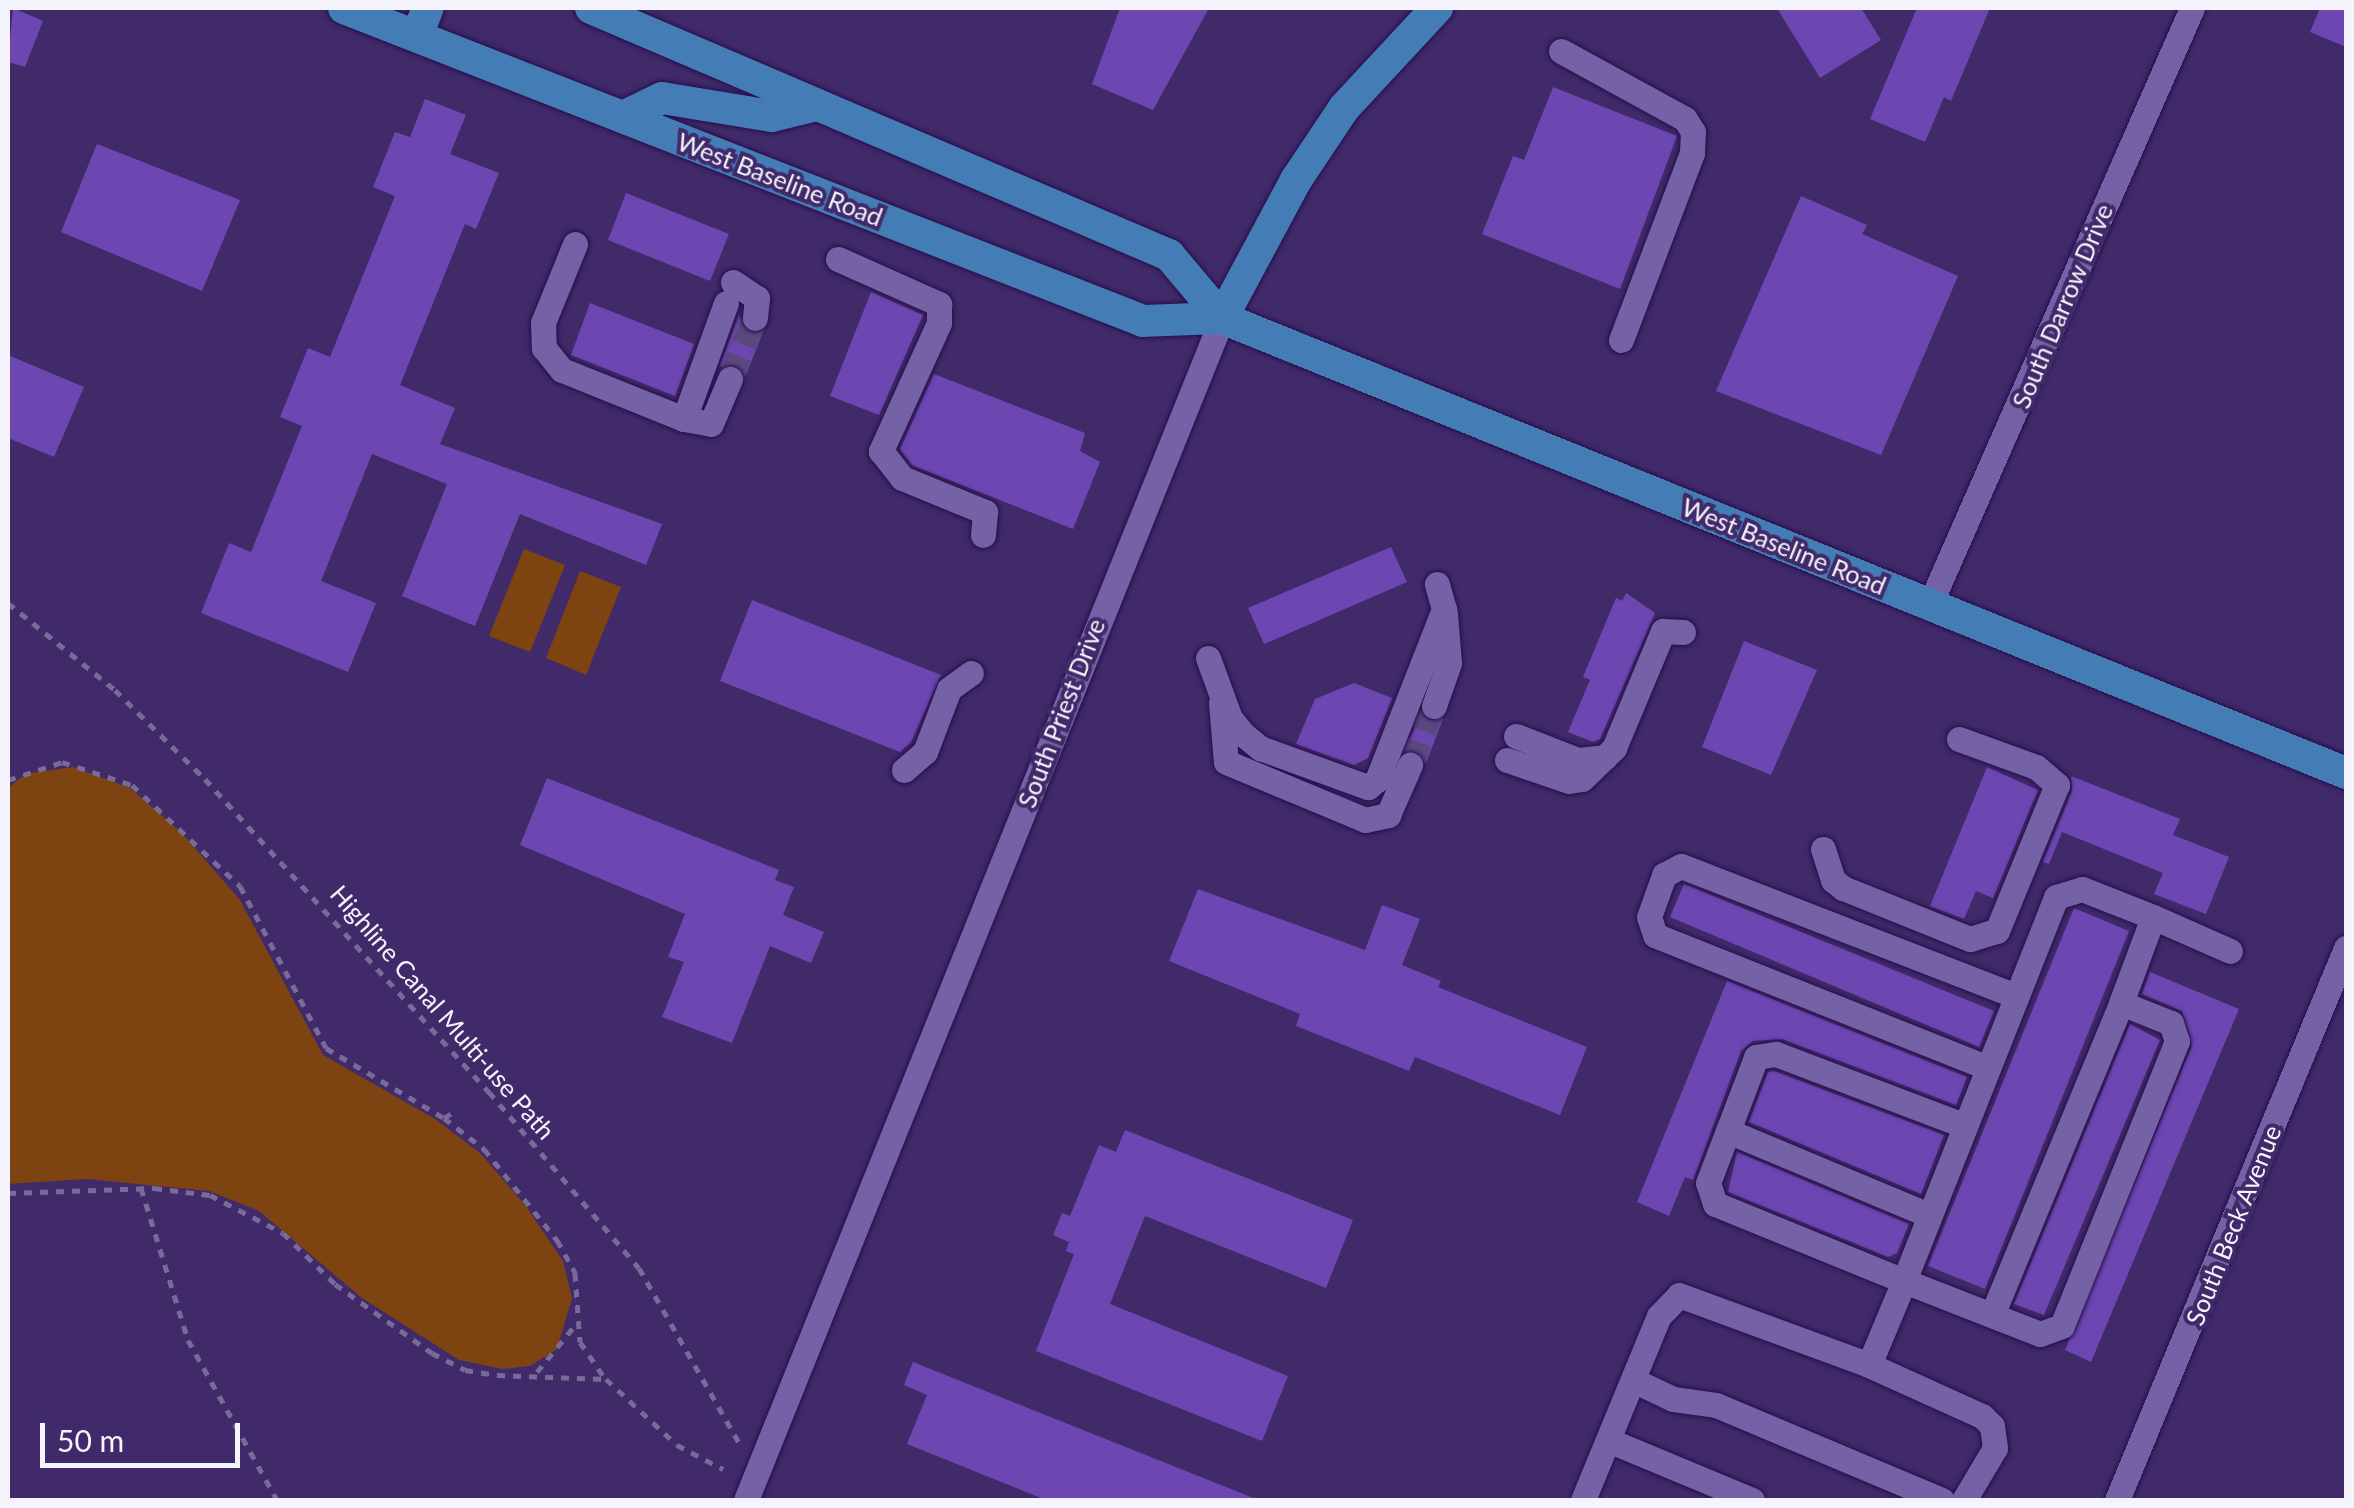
<!DOCTYPE html>
<style>
body{margin:0}
#map{position:relative;width:2354px;height:1508px;overflow:hidden;background:#402a69;font-family:Lato,sans-serif}
div>[style]{position:absolute}
[style*='--x']{left:calc(var(--x)*1px);top:calc(var(--y)*1px);width:calc(var(--w)*1px);rotate:calc(var(--a)*1deg)}
.green>*{inset:0;background:#7d4310}
.building>*{inset:0;background:#6d47b1}
.minor-tunnel>*{height:25px;margin-top:-12.5px;transform-origin:0;background:repeating-linear-gradient(90deg,#5b487f 0 25px,transparent 0 37px)}
.path>*{height:5px;margin-top:-2.5px;transform-origin:0;background:repeating-linear-gradient(90deg,#7a6a98 0 8px,transparent 0 16px)}
.roads{filter:drop-shadow(0 0 2px #270e4c) drop-shadow(0 0 2px #270e4c)}
.minor>*{height:25px;margin:-12.5px;padding:0 12.5px;transform-origin:12.5px;border-radius:12.5px;background:#7561a5}
.major>*{height:32px;margin:-16px;padding:0 16px;transform-origin:16px;border-radius:16px;background:#447cb6}
span{translate:-50% -50%;white-space:nowrap;text-align:center;line-height:1.15;-webkit-text-stroke:8px #402a69;paint-order:stroke}
.street-label{font-size:25px;color:#f5f3fb}
.frame{position:absolute;inset:0;border:10px solid #f5f3fb;pointer-events:none}
.scale{position:absolute;left:40px;top:1423px;width:200px;height:45px;box-sizing:border-box;border:5px solid #f5f3fb;border-top:0;padding-left:12px;font-size:30px;line-height:35px;white-space:nowrap;color:#f5f3fb;-webkit-text-stroke:8px #402a69;paint-order:stroke}
</style>
<div id="map">
<div class="green">
<div style="clip-path:polygon(524px 549px,565px 565px,530px 652px,489px 636px)"></div>
<div style="clip-path:polygon(580px 571px,621px 587px,586px 675px,546px 658px)"></div>
<div style="clip-path:polygon(73px 767px,130px 788px,181px 832px,240px 900px,323px 1055px,435px 1119px,480px 1153px,525px 1205px,563px 1261px,572px 1298px,557px 1349px,530px 1366px,503px 1369px,459px 1360px,362px 1298px,259px 1211px,209px 1191px,86px 1179px,8px 1184px,8px 788px,25px 774px)"></div>
</div>
<div class="building">
<div style="clip-path:polygon(13px 8px,43px 21px,25px 67px,8px 62px)"></div>
<div style="clip-path:polygon(1120px 8px,1209px 8px,1153px 110px,1092px 84px)"></div>
<div style="clip-path:polygon(1777px 8px,1861px 8px,1881px 40px,1820px 78px)"></div>
<div style="clip-path:polygon(1917px 8px,1990px 8px,1951px 101px,1944px 97px,1925px 142px,1870px 119px)"></div>
<div style="clip-path:polygon(2320px 8px,2346px 8px,2346px 47px,2310px 32px)"></div>
<div style="clip-path:polygon(1553px 87px,1677px 136px,1620px 289px,1482px 234px,1513px 156px,1524px 160px)"></div>
<div style="clip-path:polygon(425px 99px,466px 115px,450px 154px,499px 173px,476px 229px,465px 224px,400px 385px,455px 408px,440px 444px,662px 524px,646px 565px,520px 514px,475px 626px,402px 596px,447px 484px,372px 454px,321px 581px,376px 603px,348px 672px,201px 613px,229px 543px,251px 552px,302px 426px,280px 417px,308px 348px,330px 357px,395px 196px,373px 187px,395px 132px,410px 137px)"></div>
<div style="clip-path:polygon(97px 144px,240px 200px,202px 291px,61px 232px)"></div>
<div style="clip-path:polygon(626px 193px,729px 234px,710px 281px,608px 240px)"></div>
<div style="clip-path:polygon(1801px 196px,1867px 225px,1862px 234px,1958px 276px,1881px 455px,1716px 391px)"></div>
<div style="clip-path:polygon(871px 292px,923px 315px,879px 415px,830px 396px)"></div>
<div style="clip-path:polygon(590px 303px,694px 344px,675px 396px,571px 355px)"></div>
<div style="clip-path:polygon(739px 315px,746px 332px,763px 332px,746px 375px,735px 364px,720px 366px)"></div>
<div style="clip-path:polygon(8px 355px,84px 387px,54px 457px,8px 438px)"></div>
<div style="clip-path:polygon(934px 374px,1085px 433px,1080px 451px,1100px 462px,1073px 529px,912px 465px,900px 449px)"></div>
<div style="clip-path:polygon(1391px 547px,1407px 582px,1264px 644px,1248px 608px)"></div>
<div style="clip-path:polygon(1626px 593px,1655px 613px,1600px 739px,1593px 742px,1568px 732px,1590px 680px,1583px 677px,1616px 598px,1622px 601px)"></div>
<div style="clip-path:polygon(752px 600px,941px 675px,911px 742px,900px 752px,720px 681px)"></div>
<div style="clip-path:polygon(1744px 641px,1817px 670px,1771px 775px,1702px 747px)"></div>
<div style="clip-path:polygon(1354px 683px,1392px 698px,1368px 758px,1354px 765px,1296px 744px,1315px 699px)"></div>
<div style="clip-path:polygon(1420px 714px,1430px 722px,1443px 719px,1426px 763px,1417px 751px,1406px 749px)"></div>
<div style="clip-path:polygon(1987px 767px,2038px 790px,1993px 898px,1976px 891px,1964px 919px,1930px 906px)"></div>
<div style="clip-path:polygon(2071px 776px,2180px 819px,2173px 835px,2229px 857px,2206px 914px,2154px 894px,2163px 873px,2062px 832px,2049px 864px,2043px 862px,2072px 791px)"></div>
<div style="clip-path:polygon(547px 778px,779px 870px,775px 880px,794px 887px,783px 915px,824px 932px,811px 963px,770px 946px,732px 1043px,662px 1017px,684px 962px,668px 957px,685px 914px,520px 845px)"></div>
<div style="clip-path:polygon(1684px 884px,1994px 1011px,1979px 1047px,1670px 917px)"></div>
<div style="clip-path:polygon(1198px 889px,1365px 950px,1382px 905px,1420px 919px,1402px 965px,1441px 981px,1438px 987px,1587px 1047px,1560px 1115px,1415px 1057px,1409px 1071px,1296px 1026px,1300px 1014px,1169px 961px)"></div>
<div style="clip-path:polygon(2074px 908px,2129px 931px,1985px 1289px,1928px 1266px)"></div>
<div style="clip-path:polygon(2150px 972px,2239px 1009px,2091px 1362px,2065px 1350px,2192px 1046px,2182px 1011px,2142px 994px)"></div>
<div style="clip-path:polygon(1727px 981px,1967px 1077px,1956px 1105px,1782px 1039px,1753px 1041px,1741px 1051px,1693px 1180px,1685px 1177px,1669px 1216px,1637px 1202px)"></div>
<div style="clip-path:polygon(2130px 1024px,2160px 1040px,2044px 1315px,2014px 1304px)"></div>
<div style="clip-path:polygon(1774px 1071px,1944px 1135px,1921px 1194px,1749px 1122px,1768px 1072px)"></div>
<div style="clip-path:polygon(1125px 1130px,1353px 1220px,1326px 1288px,1145px 1216px,1110px 1304px,1288px 1376px,1262px 1441px,1036px 1351px,1074px 1254px,1066px 1251px,1069px 1242px,1053px 1235px,1062px 1213px,1070px 1216px,1099px 1145px,1116px 1152px)"></div>
<div style="clip-path:polygon(1737px 1152px,1909px 1224px,1897px 1253px,1888px 1257px,1728px 1192px)"></div>
<div style="clip-path:polygon(913px 1362px,1256px 1499px,1256px 1500px,1046px 1500px,907px 1444px,927px 1395px,904px 1385px)"></div>
</div>
<div class="minor-tunnel">
<div style="--x:730;--y:379;--w:66;--a:-67.7"></div>
<div style="--x:1410;--y:765;--w:64;--a:-67.9"></div>
</div>
<div class="path">
<div style="--x:8;--y:603;--w:138;--a:39.1"></div>
<div style="--x:115;--y:690;--w:127;--a:44.7"></div>
<div style="--x:205;--y:779;--w:423;--a:47.8"></div>
<div style="--x:489;--y:1092;--w:231;--a:49.6"></div>
<div style="--x:639;--y:1268;--w:203;--a:60.2"></div>
<div style="--x:8;--y:780;--w:57;--a:-18.4"></div>
<div style="--x:62;--y:762;--w:74;--a:18.2"></div>
<div style="--x:132;--y:785;--w:148;--a:43.1"></div>
<div style="--x:240;--y:886;--w:183;--a:62"></div>
<div style="--x:326;--y:1048;--w:137;--a:30.7"></div>
<div style="--x:444;--y:1118;--w:13;--a:-32"></div>
<div style="--x:444;--y:1118;--w:51;--a:37.8"></div>
<div style="--x:484;--y:1149;--w:117;--a:51.3"></div>
<div style="--x:557;--y:1240;--w:38;--a:61"></div>
<div style="--x:575;--y:1273;--w:69;--a:85.9"></div>
<div style="--x:580;--y:1342;--w:42;--a:55.6"></div>
<div style="--x:141;--y:1188;--w:159;--a:72.8"></div>
<div style="--x:188;--y:1340;--w:183;--a:60.9"></div>
<div style="--x:8;--y:1193;--w:146;--a:-2"></div>
<div style="--x:154;--y:1188;--w:56;--a:7.1"></div>
<div style="--x:210;--y:1195;--w:82;--a:27.5"></div>
<div style="--x:283;--y:1233;--w:73;--a:44.4"></div>
<div style="--x:335;--y:1284;--w:119;--a:35.4"></div>
<div style="--x:432;--y:1353;--w:37;--a:27"></div>
<div style="--x:465;--y:1370;--w:32;--a:9"></div>
<div style="--x:497;--y:1375;--w:109;--a:2.1"></div>
<div style="--x:606;--y:1379;--w:97;--a:42.9"></div>
<div style="--x:677;--y:1445;--w:52;--a:27.6"></div>
<div style="--x:537;--y:1372;--w:63;--a:-50.8"></div>
</div>
<div class="roads">
<div class="minor">
<div style="--x:1561;--y:51;--w:141;--a:28.7"></div>
<div style="--x:1685;--y:119;--w:15;--a:58"></div>
<div style="--x:1693;--y:132;--w:21;--a:93"></div>
<div style="--x:1692;--y:153;--w:200;--a:110.8"></div>
<div style="--x:575;--y:244;--w:85;--a:112.1"></div>
<div style="--x:543;--y:323;--w:25;--a:88"></div>
<div style="--x:544;--y:348;--w:28;--a:51"></div>
<div style="--x:562;--y:370;--w:131;--a:21.9"></div>
<div style="--x:684;--y:419;--w:123;--a:-70.1"></div>
<div style="--x:838;--y:259;--w:111;--a:24"></div>
<div style="--x:939;--y:304;--w:19;--a:90"></div>
<div style="--x:939;--y:323;--w:141;--a:114.4"></div>
<div style="--x:881;--y:451;--w:34;--a:52"></div>
<div style="--x:902;--y:478;--w:90;--a:22.3"></div>
<div style="--x:985;--y:512;--w:23;--a:95"></div>
<div style="--x:733;--y:282;--w:29;--a:34"></div>
<div style="--x:757;--y:298;--w:20;--a:96"></div>
<div style="--x:684;--y:419;--w:27;--a:10"></div>
<div style="--x:711;--y:424;--w:49;--a:-67.1"></div>
<div style="--x:1930;--y:604;--w:651;--a:-66.27"></div>
<div style="--x:1208;--y:658;--w:64;--a:69.9"></div>
<div style="--x:1230;--y:718;--w:22;--a:51"></div>
<div style="--x:1244;--y:735;--w:21;--a:39"></div>
<div style="--x:1260;--y:748;--w:115;--a:19.9"></div>
<div style="--x:1368;--y:787;--w:11;--a:-38"></div>
<div style="--x:1377;--y:780;--w:184;--a:-68.6"></div>
<div style="--x:1444;--y:609;--w:26;--a:-106"></div>
<div style="--x:1221;--y:703;--w:59;--a:85.2"></div>
<div style="--x:1226;--y:762;--w:151;--a:22.6"></div>
<div style="--x:1365;--y:820;--w:24;--a:-12"></div>
<div style="--x:1388;--y:815;--w:55;--a:-66.3"></div>
<div style="--x:1434;--y:706;--w:46;--a:-70.8"></div>
<div style="--x:1449;--y:663;--w:50;--a:-94.6"></div>
<div style="--x:1516;--y:736;--w:66;--a:21.2"></div>
<div style="--x:1578;--y:760;--w:27;--a:-6"></div>
<div style="--x:1507;--y:760;--w:65;--a:18.7"></div>
<div style="--x:1569;--y:781;--w:13;--a:-9"></div>
<div style="--x:1582;--y:779;--w:45;--a:-44.1"></div>
<div style="--x:1614;--y:748;--w:127;--a:-67.3"></div>
<div style="--x:1663;--y:631;--w:20;--a:3"></div>
<div style="--x:904;--y:770;--w:28;--a:-41"></div>
<div style="--x:925;--y:752;--w:67;--a:-69.1"></div>
<div style="--x:949;--y:689;--w:27;--a:-36"></div>
<div style="--x:1823;--y:849;--w:33;--a:72"></div>
<div style="--x:1833;--y:880;--w:13;--a:39"></div>
<div style="--x:1843;--y:888;--w:137;--a:21.9"></div>
<div style="--x:1970;--y:939;--w:28;--a:-17"></div>
<div style="--x:1997;--y:931;--w:158;--a:-67.7"></div>
<div style="--x:2057;--y:785;--w:28;--a:-139"></div>
<div style="--x:2036;--y:767;--w:82;--a:-160"></div>
<div style="--x:2153;--y:917;--w:92;--a:110.4"></div>
<div style="--x:2121;--y:1003;--w:54;--a:21.8"></div>
<div style="--x:2171;--y:1023;--w:19;--a:72"></div>
<div style="--x:2177;--y:1041;--w:307;--a:112"></div>
<div style="--x:2062;--y:1326;--w:23;--a:160"></div>
<div style="--x:2040;--y:1334;--w:146;--a:-158.7"></div>
<div style="--x:1904;--y:1281;--w:413;--a:-68.4"></div>
<div style="--x:2056;--y:897;--w:27;--a:-17"></div>
<div style="--x:2082;--y:889;--w:76;--a:21.5"></div>
<div style="--x:2153;--y:917;--w:84;--a:23.8"></div>
<div style="--x:1986;--y:1067;--w:356;--a:-158.3"></div>
<div style="--x:1655;--y:935;--w:19;--a:-108"></div>
<div style="--x:1649;--y:917;--w:45;--a:-70.3"></div>
<div style="--x:1664;--y:875;--w:19;--a:-28"></div>
<div style="--x:1681;--y:866;--w:359;--a:21.2"></div>
<div style="--x:1728;--y:1131;--w:218;--a:22.7"></div>
<div style="--x:1992;--y:1315;--w:338;--a:-67.5"></div>
<div style="--x:1869;--y:1365;--w:91;--a:-67.4"></div>
<div style="--x:1904;--y:1281;--w:204;--a:-157.8"></div>
<div style="--x:1715;--y:1204;--w:22;--a:-108"></div>
<div style="--x:1708;--y:1183;--w:135;--a:-69.1"></div>
<div style="--x:1756;--y:1057;--w:20;--a:-9"></div>
<div style="--x:1776;--y:1054;--w:200;--a:20.8"></div>
<div style="--x:1633;--y:1380;--w:44;--a:25.4"></div>
<div style="--x:1673;--y:1399;--w:43;--a:7.9"></div>
<div style="--x:1716;--y:1405;--w:245;--a:22.8"></div>
<div style="--x:1608;--y:1440;--w:156;--a:22.6"></div>
<div style="--x:746;--y:1500;--w:1274;--a:-68.06"></div>
<div style="--x:1583;--y:1500;--w:199;--a:-67.6"></div>
<div style="--x:1659;--y:1316;--w:29;--a:-46"></div>
<div style="--x:1679;--y:1295;--w:202;--a:20.2"></div>
<div style="--x:1869;--y:1365;--w:124;--a:24.3"></div>
<div style="--x:1982;--y:1416;--w:14;--a:45"></div>
<div style="--x:1992;--y:1426;--w:22;--a:82"></div>
<div style="--x:1995;--y:1448;--w:61;--a:120.8"></div>
<div style="--x:2117;--y:1500;--w:598;--a:-67.47"></div>
</div>
<div class="major">
<div style="--x:344;--y:8;--w:858;--a:21.39"></div>
<div style="--x:1143;--y:321;--w:79;--a:-2.2"></div>
<div style="--x:1222;--y:318;--w:1213;--a:22.04"></div>
<div style="--x:591;--y:8;--w:629;--a:23.14"></div>
<div style="--x:1169;--y:255;--w:82;--a:49.9"></div>
<div style="--x:417;--y:36;--w:30;--a:-69"></div>
<div style="--x:623;--y:117;--w:43;--a:-26"></div>
<div style="--x:662;--y:98;--w:111;--a:9.3"></div>
<div style="--x:772;--y:116;--w:45;--a:-14"></div>
<div style="--x:1222;--y:318;--w:157;--a:-61.8"></div>
<div style="--x:1296;--y:180;--w:87;--a:-56.3"></div>
<div style="--x:1344;--y:108;--w:137;--a:-47.1"></div>
</div>
</div>
<div class="street-label">
<span style="left:780px;top:179px;rotate:21deg">West Baseline Road</span>
<span style="left:2062px;top:306px;rotate:-67deg">South Darrow Drive</span>
<span style="left:1784px;top:546px;rotate:22deg">West Baseline Road</span>
<span style="left:1061px;top:713px;rotate:-69deg">South Priest Drive</span>
<span style="left:443px;top:1012px;rotate:49deg">Highline Canal Multi-use Path</span>
<span style="left:2233px;top:1225px;rotate:-68deg">South Beck Avenue</span>
</div>
<div class="frame"></div>
<div class="scale">50 m</div>
</div>
